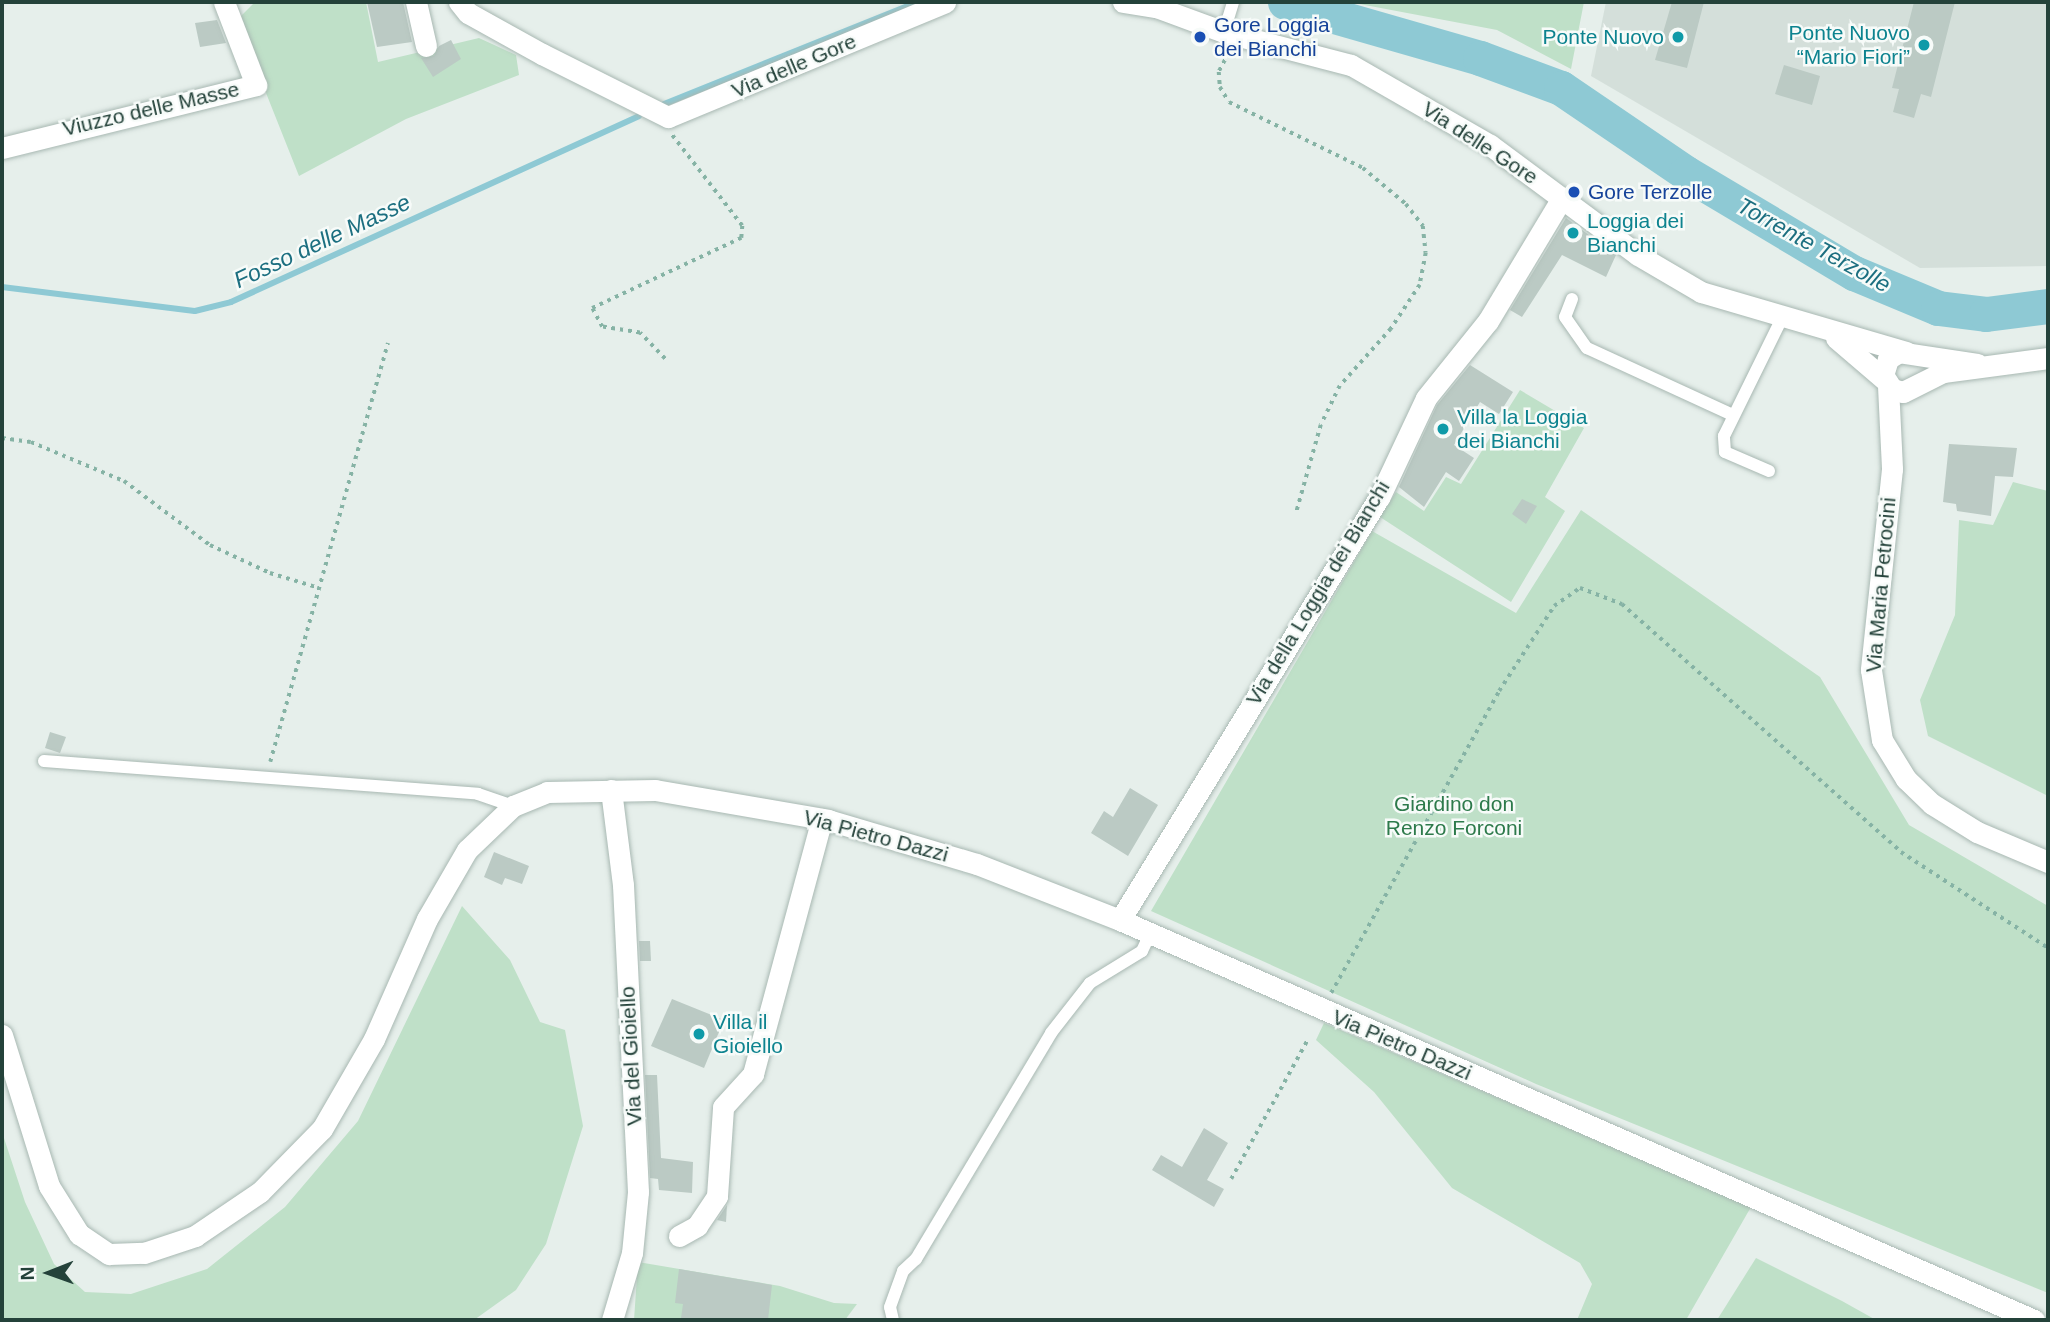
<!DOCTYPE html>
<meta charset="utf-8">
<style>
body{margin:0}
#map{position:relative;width:2050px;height:1322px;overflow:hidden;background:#e6efeb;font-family:Helvetica,sans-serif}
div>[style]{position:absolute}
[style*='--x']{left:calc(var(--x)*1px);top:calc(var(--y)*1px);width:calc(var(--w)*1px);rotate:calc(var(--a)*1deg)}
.built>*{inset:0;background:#d4dfda}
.green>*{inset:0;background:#bfe0c8}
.stream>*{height:6px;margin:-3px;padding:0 3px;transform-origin:3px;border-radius:3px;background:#8ec9d4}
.river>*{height:35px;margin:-17.5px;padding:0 17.5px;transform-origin:17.5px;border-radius:17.5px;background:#8ec9d4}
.building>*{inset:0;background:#bbcac4}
.path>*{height:3.5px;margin-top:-1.75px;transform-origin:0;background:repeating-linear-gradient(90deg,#86b3a5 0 3.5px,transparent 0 8.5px)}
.roads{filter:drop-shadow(0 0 2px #a8b8b2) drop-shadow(0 0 2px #a8b8b2)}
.service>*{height:12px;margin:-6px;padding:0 6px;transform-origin:6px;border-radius:6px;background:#fff}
.minor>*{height:21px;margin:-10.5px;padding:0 10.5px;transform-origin:10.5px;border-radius:10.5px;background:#fff}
.tertiary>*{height:21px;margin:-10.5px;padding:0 10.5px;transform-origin:10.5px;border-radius:10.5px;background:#fff}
.secondary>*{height:21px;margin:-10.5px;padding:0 10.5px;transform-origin:10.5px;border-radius:10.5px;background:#fff}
.dots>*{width:19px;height:19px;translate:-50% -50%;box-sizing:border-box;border:4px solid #f7fbf9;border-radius:50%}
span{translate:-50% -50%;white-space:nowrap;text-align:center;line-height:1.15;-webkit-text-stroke:5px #f7fbf9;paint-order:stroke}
.transit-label{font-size:21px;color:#164399}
.left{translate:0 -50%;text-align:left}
.culture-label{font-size:21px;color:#0d838f}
.right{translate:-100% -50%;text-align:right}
.street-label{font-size:21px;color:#24423a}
.park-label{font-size:21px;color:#2d7a4b}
.water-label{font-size:23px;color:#1c6f80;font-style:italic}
.frame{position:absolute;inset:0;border:4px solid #24423a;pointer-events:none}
.north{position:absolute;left:14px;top:1238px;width:70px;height:70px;-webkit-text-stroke:5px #f7fbf9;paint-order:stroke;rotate:269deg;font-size:19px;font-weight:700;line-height:28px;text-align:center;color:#24423a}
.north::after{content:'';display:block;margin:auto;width:24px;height:32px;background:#24423a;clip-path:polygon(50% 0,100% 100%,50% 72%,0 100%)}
</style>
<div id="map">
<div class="built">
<div style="clip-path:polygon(1606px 2px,2048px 2px,2048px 266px,1920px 268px,1591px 76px)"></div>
</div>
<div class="green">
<div style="clip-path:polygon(255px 2px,366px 2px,378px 62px,479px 38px,516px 55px,519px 75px,406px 119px,299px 176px,237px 20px)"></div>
<div style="clip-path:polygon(1349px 2px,1584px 2px,1571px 69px,1497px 30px)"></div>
<div style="clip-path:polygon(1520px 390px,1584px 428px,1545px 497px,1565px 511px,1511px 602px,1380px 517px,1396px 492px,1424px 511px,1446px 477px,1461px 484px)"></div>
<div style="clip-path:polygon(2013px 482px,2048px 491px,2048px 796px,1928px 736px,1920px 700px,1955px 615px,1959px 520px,1993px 525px)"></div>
<div style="clip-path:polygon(1581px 510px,1820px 677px,1909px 825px,2048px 906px,2048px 1293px,1536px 1084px,1151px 911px,1372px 531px,1516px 613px)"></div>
<div style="clip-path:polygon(462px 906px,510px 960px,540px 1022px,565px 1030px,583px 1126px,546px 1244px,516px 1290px,474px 1320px,2px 1320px,3px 1135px,25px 1202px,54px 1264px,85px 1292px,131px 1294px,207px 1269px,285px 1207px,358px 1121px)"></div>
<div style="clip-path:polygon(1324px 1023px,1751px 1207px,1686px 1320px,1577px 1320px,1592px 1284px,1580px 1263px,1452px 1188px,1374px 1092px,1316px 1040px)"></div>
<div style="clip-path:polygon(1756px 1258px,1842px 1301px,1876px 1320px,1717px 1320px)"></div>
<div style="clip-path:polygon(638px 1262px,780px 1286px,834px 1303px,857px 1304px,845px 1320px,634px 1320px)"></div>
</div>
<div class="stream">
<div style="--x:664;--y:104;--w:274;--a:-21.9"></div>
<div style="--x:2;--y:287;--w:194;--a:7.1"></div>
<div style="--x:195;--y:311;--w:37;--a:-14"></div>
<div style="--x:231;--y:302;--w:448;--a:-24.5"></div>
</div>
<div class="river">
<div style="--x:1285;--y:2;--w:203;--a:16"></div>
<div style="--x:1480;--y:58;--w:86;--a:20.3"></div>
<div style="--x:1561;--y:88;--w:151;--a:34.2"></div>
<div style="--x:1686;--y:173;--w:196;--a:30.8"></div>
<div style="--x:1854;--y:273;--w:91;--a:22.6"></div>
<div style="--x:1938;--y:308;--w:48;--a:7.1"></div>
<div style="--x:1986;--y:314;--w:63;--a:-7.4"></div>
</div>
<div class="building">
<div style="clip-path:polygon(367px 2px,403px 2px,412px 42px,377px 47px)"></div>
<div style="clip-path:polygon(1672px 2px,1704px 2px,1687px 68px,1655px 60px)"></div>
<div style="clip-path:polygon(1914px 2px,1955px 2px,1931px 97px,1921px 94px,1914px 118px,1893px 112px,1899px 89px,1892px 88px)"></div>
<div style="clip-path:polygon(217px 20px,226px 43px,200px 47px,195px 23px)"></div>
<div style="clip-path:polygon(451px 40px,461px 59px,433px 77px,421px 58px,434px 56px,439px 46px)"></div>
<div style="clip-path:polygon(1784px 65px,1820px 76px,1812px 105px,1775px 94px)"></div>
<div style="clip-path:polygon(1566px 218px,1593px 238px,1590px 243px,1616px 255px,1606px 277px,1562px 255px,1522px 317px,1510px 310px)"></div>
<div style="clip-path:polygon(1470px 365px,1513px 392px,1499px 414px,1480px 402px,1454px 445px,1474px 458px,1459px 481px,1446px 472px,1424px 507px,1399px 487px,1437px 405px)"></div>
<div style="clip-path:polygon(1949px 444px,2017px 448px,2013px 477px,1995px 476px,1991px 516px,1957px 511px,1956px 504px,1943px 502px)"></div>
<div style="clip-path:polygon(1522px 499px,1537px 506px,1526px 524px,1512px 514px)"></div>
<div style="clip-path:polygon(50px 732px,66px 737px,60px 753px,45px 748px)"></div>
<div style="clip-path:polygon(1130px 788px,1158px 805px,1128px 856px,1091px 833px,1104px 811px,1113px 817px)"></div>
<div style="clip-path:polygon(494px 852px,529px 866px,522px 884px,505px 878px,502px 885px,484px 877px)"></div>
<div style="clip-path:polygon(639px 941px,650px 941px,651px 961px,640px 961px)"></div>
<div style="clip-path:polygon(672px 999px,724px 1020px,704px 1068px,651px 1046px)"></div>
<div style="clip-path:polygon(645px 1075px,657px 1075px,661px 1158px,693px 1162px,692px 1193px,659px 1190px,658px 1179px,650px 1178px)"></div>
<div style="clip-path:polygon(1204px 1128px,1228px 1143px,1207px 1180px,1224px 1189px,1214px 1207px,1152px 1170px,1161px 1155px,1182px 1167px)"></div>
<div style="clip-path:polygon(727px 1205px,726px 1222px,717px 1220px)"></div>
<div style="clip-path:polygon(679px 1269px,772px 1285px,768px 1320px,681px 1318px,683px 1304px,675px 1303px)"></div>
</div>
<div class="path">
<div style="--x:1229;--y:53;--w:21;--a:118"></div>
<div style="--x:1219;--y:72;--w:15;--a:86"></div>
<div style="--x:1220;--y:87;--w:17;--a:59"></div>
<div style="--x:1229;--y:102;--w:149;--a:26.2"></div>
<div style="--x:1363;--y:168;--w:56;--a:39.9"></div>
<div style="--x:1406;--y:204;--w:28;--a:52"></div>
<div style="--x:1423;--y:226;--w:27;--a:84"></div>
<div style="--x:1426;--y:253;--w:33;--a:101"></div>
<div style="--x:1420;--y:285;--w:53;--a:123.4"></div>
<div style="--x:1391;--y:329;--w:76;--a:131.8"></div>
<div style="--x:1340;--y:386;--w:43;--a:116"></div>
<div style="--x:1321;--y:425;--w:92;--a:105.7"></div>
<div style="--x:665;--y:359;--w:36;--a:-134"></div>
<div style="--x:640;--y:333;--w:38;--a:-171"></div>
<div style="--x:602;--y:327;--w:21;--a:-118"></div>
<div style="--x:592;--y:308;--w:165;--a:-25.2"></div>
<div style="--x:741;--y:238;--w:12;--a:-85"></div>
<div style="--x:742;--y:226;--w:116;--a:-127.7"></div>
<div style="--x:2;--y:438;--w:29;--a:8"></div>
<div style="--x:31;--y:442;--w:101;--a:22.8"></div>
<div style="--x:124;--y:481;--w:107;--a:36.7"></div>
<div style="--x:210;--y:545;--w:66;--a:25"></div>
<div style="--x:270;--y:573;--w:51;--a:17"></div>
<div style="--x:270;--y:762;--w:435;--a:-74.3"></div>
<div style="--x:1331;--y:993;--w:346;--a:-60.9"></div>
<div style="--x:1499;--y:691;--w:101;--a:-57.1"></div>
<div style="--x:1554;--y:606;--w:32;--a:-35"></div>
<div style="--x:1580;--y:588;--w:45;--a:20.9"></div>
<div style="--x:1622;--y:604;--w:373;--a:41.6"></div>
<div style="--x:1901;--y:852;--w:176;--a:33.1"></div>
<div style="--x:1231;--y:1179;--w:158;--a:-61.2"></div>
</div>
<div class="roads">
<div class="service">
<div style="--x:1224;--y:32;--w:31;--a:-73"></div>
<div style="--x:1572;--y:299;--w:19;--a:111"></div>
<div style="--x:1565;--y:317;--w:38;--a:55"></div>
<div style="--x:1587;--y:348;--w:161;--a:24.7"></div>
<div style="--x:1769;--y:471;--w:48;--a:-156.6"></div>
<div style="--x:1725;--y:452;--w:16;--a:-94"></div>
<div style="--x:1724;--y:436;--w:134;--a:-63.8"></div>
<div style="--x:44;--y:761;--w:435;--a:4.3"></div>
<div style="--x:478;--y:794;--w:37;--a:19"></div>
<div style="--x:893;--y:1320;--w:13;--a:-103"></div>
<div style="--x:890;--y:1307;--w:38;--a:-70"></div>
<div style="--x:903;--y:1271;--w:18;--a:-43"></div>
<div style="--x:916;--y:1259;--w:263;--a:-59.1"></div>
<div style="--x:1051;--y:1033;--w:63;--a:-52"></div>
<div style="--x:1090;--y:983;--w:61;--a:-31.6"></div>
<div style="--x:1142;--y:951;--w:17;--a:-65"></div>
</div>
<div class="minor">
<div style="--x:416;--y:2;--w:45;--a:77.2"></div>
<div style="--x:2;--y:148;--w:262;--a:-13.9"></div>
<div style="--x:256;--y:85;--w:89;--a:-111.1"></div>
<div style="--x:611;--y:790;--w:96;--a:82.8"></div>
<div style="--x:623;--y:885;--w:307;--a:87.2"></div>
<div style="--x:638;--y:1192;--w:61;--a:95.6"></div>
<div style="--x:632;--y:1253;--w:70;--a:106.6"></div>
<div style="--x:1120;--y:920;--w:495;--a:-58.5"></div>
<div style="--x:1379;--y:498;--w:110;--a:-64.8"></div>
<div style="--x:1426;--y:398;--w:99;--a:-51.2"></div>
<div style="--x:1488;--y:321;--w:144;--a:-59"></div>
<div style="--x:2;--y:1035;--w:158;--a:72.7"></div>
<div style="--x:49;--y:1186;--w:57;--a:58"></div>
<div style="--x:79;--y:1234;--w:36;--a:34"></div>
<div style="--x:109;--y:1254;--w:35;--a:-2"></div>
<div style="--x:144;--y:1253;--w:54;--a:-18.4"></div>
<div style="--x:195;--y:1236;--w:78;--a:-34.1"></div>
<div style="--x:260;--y:1192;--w:88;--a:-45.5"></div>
<div style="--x:322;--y:1129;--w:104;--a:-60"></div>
<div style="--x:374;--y:1039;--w:131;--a:-66.2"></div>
<div style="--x:427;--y:919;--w:80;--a:-59.9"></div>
<div style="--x:467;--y:850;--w:64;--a:-43.7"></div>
<div style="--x:513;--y:806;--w:37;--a:-22"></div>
<div style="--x:547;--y:792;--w:108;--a:-1.1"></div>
<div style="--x:655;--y:790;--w:176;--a:9.8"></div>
<div style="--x:828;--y:820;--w:155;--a:16.5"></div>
<div style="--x:977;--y:864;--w:154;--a:21.4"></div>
<div style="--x:1120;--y:920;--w:998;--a:23.64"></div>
<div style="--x:679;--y:1236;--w:21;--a:-29"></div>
<div style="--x:697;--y:1226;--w:36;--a:-56"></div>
<div style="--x:717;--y:1196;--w:89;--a:-86.1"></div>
<div style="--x:723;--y:1107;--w:45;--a:-47.7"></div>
<div style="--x:753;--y:1074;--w:264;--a:-74.9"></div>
</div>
<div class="tertiary">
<div style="--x:459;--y:2;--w:14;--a:51"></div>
<div style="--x:468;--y:13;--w:85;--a:29"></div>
<div style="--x:542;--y:54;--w:141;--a:26.6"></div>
<div style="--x:668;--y:117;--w:300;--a:-22.5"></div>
<div style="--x:1123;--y:2;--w:33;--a:9"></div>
<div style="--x:1156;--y:7;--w:72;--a:20.2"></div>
<div style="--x:1224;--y:32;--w:131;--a:14.6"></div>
<div style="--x:1351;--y:65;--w:160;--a:29.9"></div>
<div style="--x:1490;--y:145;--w:184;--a:36.6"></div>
<div style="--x:1638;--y:255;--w:73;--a:30.4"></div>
<div style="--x:1701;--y:292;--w:214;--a:16.3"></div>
<div style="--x:1836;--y:338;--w:63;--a:40.5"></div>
</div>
<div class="secondary">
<div style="--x:1977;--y:364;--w:79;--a:-171.3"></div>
<div style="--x:1899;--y:352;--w:13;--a:148"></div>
<div style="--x:1888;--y:359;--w:17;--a:107"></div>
<div style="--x:1883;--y:375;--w:17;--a:57"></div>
<div style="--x:1892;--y:389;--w:11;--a:15"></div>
<div style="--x:1903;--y:392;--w:45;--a:-26.6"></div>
<div style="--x:1943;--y:372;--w:106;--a:-7.6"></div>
<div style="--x:1888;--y:386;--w:83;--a:87.2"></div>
<div style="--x:1892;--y:469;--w:202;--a:96"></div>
<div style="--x:1871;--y:670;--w:71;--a:81.1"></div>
<div style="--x:1882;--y:740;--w:46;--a:58.4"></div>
<div style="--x:1906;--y:779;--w:36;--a:44"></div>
<div style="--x:1932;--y:804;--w:53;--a:31.9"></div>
<div style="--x:1977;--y:832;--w:77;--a:22.9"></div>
</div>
</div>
<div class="dots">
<div style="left:1200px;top:37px;background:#1a4fb4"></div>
<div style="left:1678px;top:37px;background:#0f9aa8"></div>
<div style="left:1924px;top:45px;background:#0f9aa8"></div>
<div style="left:1574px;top:192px;background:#1a4fb4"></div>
<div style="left:1573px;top:233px;background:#0f9aa8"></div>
<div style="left:1443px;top:429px;background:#0f9aa8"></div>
<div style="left:699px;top:1034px;background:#0f9aa8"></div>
</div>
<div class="transit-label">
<span class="left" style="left:1214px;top:37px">Gore Loggia<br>dei Bianchi</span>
<span class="left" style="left:1588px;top:192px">Gore Terzolle</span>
</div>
<div class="culture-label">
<span class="right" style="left:1910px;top:45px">Ponte Nuovo<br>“Mario Fiori”</span>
<span class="right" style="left:1664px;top:37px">Ponte Nuovo</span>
<span class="left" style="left:1587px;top:233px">Loggia dei<br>Bianchi</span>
<span class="left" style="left:1457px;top:429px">Villa la Loggia<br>dei Bianchi</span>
<span class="left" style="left:713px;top:1034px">Villa il<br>Gioiello</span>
</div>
<div class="street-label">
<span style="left:794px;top:66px;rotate:-23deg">Via delle Gore</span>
<span style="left:151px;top:109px;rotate:-13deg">Viuzzo delle Masse</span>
<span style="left:1480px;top:143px;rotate:33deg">Via delle Gore</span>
<span style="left:1881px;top:585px;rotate:-85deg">Via Maria Petrocini</span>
<span style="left:1318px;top:593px;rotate:-59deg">Via della Loggia dei Bianchi</span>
<span style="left:876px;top:836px;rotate:15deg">Via Pietro Dazzi</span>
<span style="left:1402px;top:1045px;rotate:23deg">Via Pietro Dazzi</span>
<span style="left:631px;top:1056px;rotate:-93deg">Via del Gioiello</span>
</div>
<div class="park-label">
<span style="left:1454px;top:816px">Giardino don<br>Renzo Forconi</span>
</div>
<div class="water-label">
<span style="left:322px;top:241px;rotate:-25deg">Fosso delle Masse</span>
<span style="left:1814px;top:245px;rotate:29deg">Torrente Terzolle</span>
</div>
<div class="frame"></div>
<div class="north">N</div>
</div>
